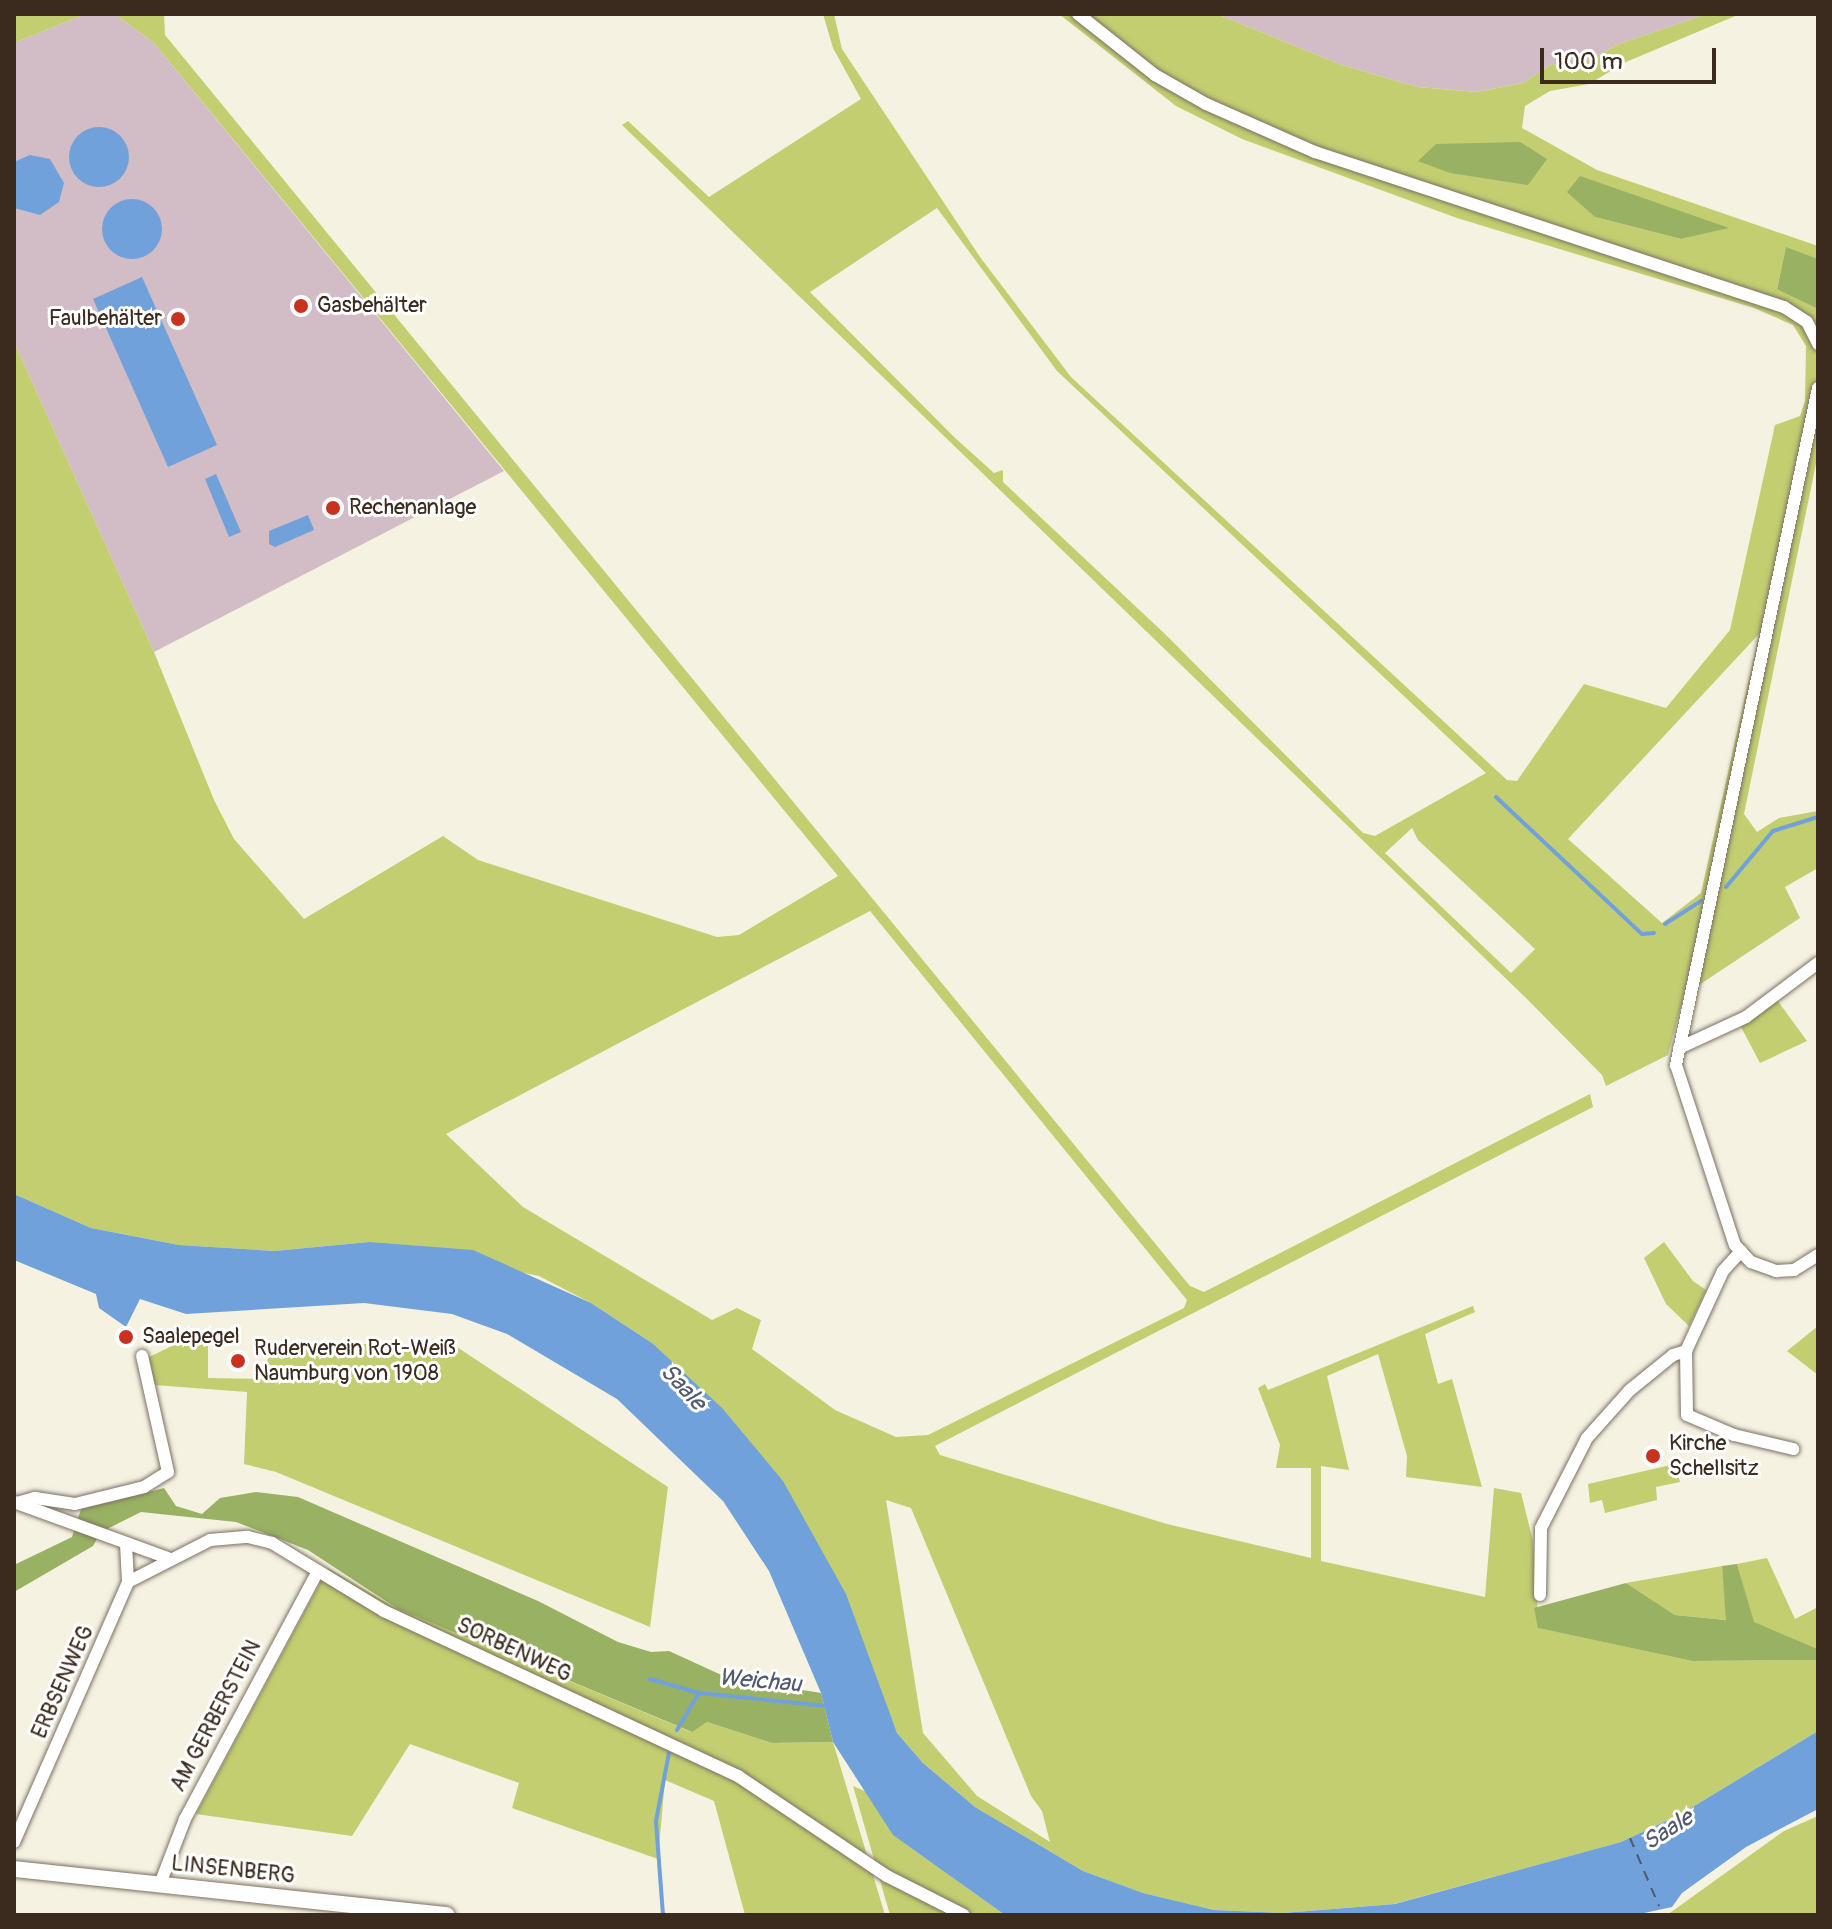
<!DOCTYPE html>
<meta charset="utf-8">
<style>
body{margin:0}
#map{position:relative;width:1832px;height:1929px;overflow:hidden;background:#f5f2e2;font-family:Pangolin,sans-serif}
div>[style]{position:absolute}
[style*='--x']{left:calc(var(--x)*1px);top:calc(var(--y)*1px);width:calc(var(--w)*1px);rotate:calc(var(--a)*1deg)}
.industrial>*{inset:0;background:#d2bdc6}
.green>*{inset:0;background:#c2ce70}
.forest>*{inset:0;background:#99b162}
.water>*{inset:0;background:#70a1db}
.round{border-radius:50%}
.stream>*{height:4px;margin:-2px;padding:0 2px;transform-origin:2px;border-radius:2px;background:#70a1db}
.ferry>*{height:2px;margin-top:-1px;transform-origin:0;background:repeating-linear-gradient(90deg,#505a6a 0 10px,transparent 0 18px)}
.roads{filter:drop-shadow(0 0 2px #7c7063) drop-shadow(0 0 2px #7c7063)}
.minor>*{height:12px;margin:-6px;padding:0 6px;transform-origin:6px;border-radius:6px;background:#fff}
.major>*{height:16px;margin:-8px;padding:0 8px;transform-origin:8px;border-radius:8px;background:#fff}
.dots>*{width:22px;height:22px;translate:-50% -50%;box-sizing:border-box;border:4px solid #fff;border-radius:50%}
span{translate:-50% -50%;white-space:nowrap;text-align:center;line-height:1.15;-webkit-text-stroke:6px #fff;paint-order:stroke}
.poi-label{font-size:22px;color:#3b2a1e}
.left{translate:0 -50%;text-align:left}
.right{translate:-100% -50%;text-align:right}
.street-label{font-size:22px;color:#3b2a1e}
.water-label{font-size:24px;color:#505a6a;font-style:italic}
.frame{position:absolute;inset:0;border:16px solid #3b2a1e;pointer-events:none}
.scale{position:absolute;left:1540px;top:48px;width:176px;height:36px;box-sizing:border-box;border:4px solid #3b2a1e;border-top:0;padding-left:10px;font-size:24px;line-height:28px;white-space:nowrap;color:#3b2a1e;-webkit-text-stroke:6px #fff;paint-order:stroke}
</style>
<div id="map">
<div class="industrial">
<div style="clip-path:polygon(86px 14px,115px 14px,154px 43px,504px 471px,154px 652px,14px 342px,14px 43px)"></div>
<div style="clip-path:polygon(1217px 14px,1707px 14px,1619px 44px,1575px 68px,1552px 64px,1523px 83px,1477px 92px,1417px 87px,1339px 64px)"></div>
</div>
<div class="green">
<div style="clip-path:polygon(14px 14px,86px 14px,14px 43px)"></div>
<div style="clip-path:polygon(evenodd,115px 14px,164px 14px,165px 35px,1190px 1286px,1204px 1292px,1590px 1094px,1593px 1107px,935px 1446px,940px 1455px,1167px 1524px,1311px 1558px,1311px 1468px,1276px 1468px,1280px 1445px,1258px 1388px,1265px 1384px,1268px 1390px,1473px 1306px,1475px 1312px,1425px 1334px,1438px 1384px,1452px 1379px,1482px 1487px,1406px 1477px,1407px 1456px,1378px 1354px,1327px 1376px,1349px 1470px,1321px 1466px,1321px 1561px,1485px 1597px,1494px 1488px,1521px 1493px,1533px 1541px,1539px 1628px,1692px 1661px,1818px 1660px,1818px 1731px,1681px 1814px,1621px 1842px,1394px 1904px,1283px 1913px,1214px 1910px,1143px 1893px,1083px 1871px,975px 1807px,923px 1763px,897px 1733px,877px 1685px,652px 1343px,591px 1303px,539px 1276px,369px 1242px,274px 1251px,179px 1245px,91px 1228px,14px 1194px,14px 342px,154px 652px,214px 800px,234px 839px,304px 919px,443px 836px,478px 860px,717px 937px,739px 935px,838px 876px,154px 43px,115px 14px,870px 911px,1187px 1300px,1184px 1308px,928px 1435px,896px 1437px,835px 1410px,752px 1349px,761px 1320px,737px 1308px,712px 1320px,523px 1207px,446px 1134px,870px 911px,115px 14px,886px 1500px,911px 1508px,1031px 1796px,1042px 1811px,1050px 1842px,977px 1796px,923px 1733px,886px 1500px)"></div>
<div style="clip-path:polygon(evenodd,823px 14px,834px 14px,842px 49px,980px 257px,1071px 377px,1507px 780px,1517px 781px,1584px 684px,1666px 708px,1730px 630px,1775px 425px,1800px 416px,1805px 401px,1806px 346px,1793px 325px,1754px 308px,1457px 218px,1242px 139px,1176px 106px,1059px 14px,1217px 14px,1339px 64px,1417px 87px,1477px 92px,1523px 83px,1552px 64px,1575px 68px,1619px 44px,1707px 14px,1740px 14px,1626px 62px,1589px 84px,1550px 91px,1525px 106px,1522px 128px,1597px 170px,1818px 246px,1818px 259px,1786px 248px,1777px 288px,1818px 309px,1818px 454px,1744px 814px,1757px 832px,1779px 818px,1818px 811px,1818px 868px,1785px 887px,1800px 918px,1684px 995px,1668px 1055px,1606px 1086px,1602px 1075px,1526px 998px,622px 125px,628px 121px,709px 197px,861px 99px,833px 48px,823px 14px,937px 208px,1057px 371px,1486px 773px,1375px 836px,1363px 833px,1165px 634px,1003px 482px,1003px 470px,994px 473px,954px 437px,810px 292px,937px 208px,823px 14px,1595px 217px,1727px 228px,1681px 239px,1595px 217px,823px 14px,1759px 634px,1701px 893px,1662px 923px,1568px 839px,1759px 634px,823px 14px,1412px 828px,1418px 840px,1535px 949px,1511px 973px,1385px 853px,1412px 828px)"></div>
<div style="clip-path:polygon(1777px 1000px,1807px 1041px,1760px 1063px,1741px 1027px)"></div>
<div style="clip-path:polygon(1664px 1242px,1693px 1281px,1706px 1290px,1689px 1326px,1666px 1304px,1644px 1258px)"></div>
<div style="clip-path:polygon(1818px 1326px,1818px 1375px,1787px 1351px)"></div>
<div style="clip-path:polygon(268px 1343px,454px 1345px,668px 1487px,650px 1627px,276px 1472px,244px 1464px,247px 1392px,154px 1385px,147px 1358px,174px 1345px,208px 1344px,208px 1378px,267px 1379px)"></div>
<div style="clip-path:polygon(1675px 1464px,1680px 1482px,1656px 1487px,1657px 1500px,1605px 1513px,1602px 1500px,1590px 1503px,1588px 1484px)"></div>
<div style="clip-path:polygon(1767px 1558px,1795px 1619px,1818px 1607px,1818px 1649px,1753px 1622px,1737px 1564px)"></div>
<div style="clip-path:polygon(1722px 1566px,1727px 1620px,1675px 1615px,1626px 1583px)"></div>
<div style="clip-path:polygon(328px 1568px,398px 1609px,691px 1732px,707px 1722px,772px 1743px,833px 1742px,885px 1915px,745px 1915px,714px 1801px,665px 1780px,658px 1859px,512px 1808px,519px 1783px,410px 1744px,352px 1836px,196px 1814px)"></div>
<div style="clip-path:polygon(853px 1786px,867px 1792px,894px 1835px,1005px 1915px,890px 1915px)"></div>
<div style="clip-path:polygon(1818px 1816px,1818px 1915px,1667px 1915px,1784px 1831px)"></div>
</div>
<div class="forest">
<div style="clip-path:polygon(1520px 142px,1547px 159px,1528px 185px,1450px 173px,1418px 161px,1436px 144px)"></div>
<div style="clip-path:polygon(1580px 176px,1729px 228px,1681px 239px,1595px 217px,1567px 192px)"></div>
<div style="clip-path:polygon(1786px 247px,1818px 259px,1818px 309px,1777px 289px)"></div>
<div style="clip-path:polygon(164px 1488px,176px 1506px,202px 1514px,220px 1498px,256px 1492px,298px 1497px,538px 1601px,618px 1642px,651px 1652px,669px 1651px,728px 1678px,821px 1693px,833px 1742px,772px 1743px,707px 1722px,692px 1732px,398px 1609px,308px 1550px,236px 1522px,141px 1512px,101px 1532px,93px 1546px,14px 1592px,14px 1565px,72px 1537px,81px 1509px)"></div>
<div style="clip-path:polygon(1737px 1564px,1754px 1622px,1818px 1649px,1818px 1660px,1692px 1661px,1538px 1628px,1534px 1608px,1626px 1583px,1675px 1615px,1726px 1620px,1722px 1566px)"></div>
</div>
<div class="water">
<div class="round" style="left:69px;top:127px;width:60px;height:60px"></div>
<div style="clip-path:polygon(30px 155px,50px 159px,64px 183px,59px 202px,40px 215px,14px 208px,14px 162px)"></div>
<div class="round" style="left:102px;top:199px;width:60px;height:60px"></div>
<div style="clip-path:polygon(142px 277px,217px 445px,168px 467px,93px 299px)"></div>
<div style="clip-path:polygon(216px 474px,241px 532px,229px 537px,205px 479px)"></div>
<div style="clip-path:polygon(308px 515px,314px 530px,275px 547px,269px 544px,269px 531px)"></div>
<div style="clip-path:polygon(14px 1194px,91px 1228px,179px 1245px,274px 1251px,369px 1242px,473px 1250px,591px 1303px,652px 1343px,723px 1409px,783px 1481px,846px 1594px,897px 1733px,923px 1763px,975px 1807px,1083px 1871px,1143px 1893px,1214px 1910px,1283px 1913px,1395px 1904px,1621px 1842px,1681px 1814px,1818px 1731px,1818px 1809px,1746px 1847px,1682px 1893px,1672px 1907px,1635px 1915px,1005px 1915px,893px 1835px,833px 1742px,821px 1693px,769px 1571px,723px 1501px,617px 1399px,507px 1334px,452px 1314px,364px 1303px,186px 1314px,140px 1299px,126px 1327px,99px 1308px,96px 1294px,14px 1260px)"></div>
</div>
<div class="stream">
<div style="--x:1496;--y:797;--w:200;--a:43.2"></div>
<div style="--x:1642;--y:934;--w:12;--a:-5"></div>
<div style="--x:1726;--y:887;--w:73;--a:-50"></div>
<div style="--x:1773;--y:831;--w:47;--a:-17.3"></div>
<div style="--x:1665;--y:924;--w:43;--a:-32.6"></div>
<div style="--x:650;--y:1679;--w:51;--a:15.9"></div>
<div style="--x:699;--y:1693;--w:128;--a:5.8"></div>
<div style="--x:677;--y:1730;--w:43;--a:-59.3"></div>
<div style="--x:663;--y:1915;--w:94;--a:-94.3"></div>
<div style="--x:656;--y:1821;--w:69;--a:-79.2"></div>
</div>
<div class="ferry">
<div style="--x:1630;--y:1838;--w:74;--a:66.9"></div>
</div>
<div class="roads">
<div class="minor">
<div style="--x:1078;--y:14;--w:98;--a:38.4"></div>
<div style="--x:1155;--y:75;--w:59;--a:29.6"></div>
<div style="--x:1206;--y:104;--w:119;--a:23.8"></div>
<div style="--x:1315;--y:152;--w:494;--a:18.3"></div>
<div style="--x:1784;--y:307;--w:27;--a:33"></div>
<div style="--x:1807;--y:322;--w:25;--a:63"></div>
<div style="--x:1818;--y:388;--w:692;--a:101.85"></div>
<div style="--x:1676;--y:1065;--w:189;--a:71.9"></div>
<div style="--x:1735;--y:1245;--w:23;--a:47"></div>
<div style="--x:1751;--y:1262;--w:27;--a:20"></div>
<div style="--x:1776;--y:1271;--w:18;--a:-3"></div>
<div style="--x:1794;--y:1270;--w:28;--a:-32"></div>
<div style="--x:1679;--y:1048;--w:74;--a:-24.8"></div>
<div style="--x:1746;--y:1017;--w:90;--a:-36.9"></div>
<div style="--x:1686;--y:1351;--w:64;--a:89.1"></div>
<div style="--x:1687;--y:1415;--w:51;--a:23.1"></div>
<div style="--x:1734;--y:1435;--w:61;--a:13.3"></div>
<div style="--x:14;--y:1502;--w:164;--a:20"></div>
<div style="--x:17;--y:1503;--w:19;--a:-16"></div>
<div style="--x:35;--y:1498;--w:40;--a:8.5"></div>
<div style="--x:75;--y:1504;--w:71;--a:-13.8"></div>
<div style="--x:144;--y:1487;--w:28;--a:-32"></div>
<div style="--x:168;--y:1472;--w:119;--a:-102.6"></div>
<div style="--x:128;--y:1582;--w:92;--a:-27.1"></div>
<div style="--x:210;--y:1540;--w:38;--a:-5"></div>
<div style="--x:248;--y:1537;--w:25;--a:14"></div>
<div style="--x:272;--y:1543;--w:131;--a:31.3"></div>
<div style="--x:384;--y:1611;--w:391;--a:25"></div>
<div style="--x:738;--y:1776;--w:179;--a:33.9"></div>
<div style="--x:887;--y:1876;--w:86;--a:26.9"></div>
<div style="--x:1540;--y:1595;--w:67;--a:-89.1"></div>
<div style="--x:1541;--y:1528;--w:101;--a:-62.9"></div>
<div style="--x:1587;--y:1438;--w:64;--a:-48.1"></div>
<div style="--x:1630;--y:1390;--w:55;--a:-39.1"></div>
<div style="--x:1673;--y:1355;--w:14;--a:-17"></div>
<div style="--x:1686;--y:1351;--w:88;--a:-65.2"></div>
<div style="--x:1723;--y:1271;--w:27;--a:-48"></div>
<div style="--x:14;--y:1842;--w:284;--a:-66.3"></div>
<div style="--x:128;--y:1582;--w:38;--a:-93"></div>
<div style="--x:160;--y:1884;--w:70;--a:-69"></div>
<div style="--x:185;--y:1819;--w:281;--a:-61.8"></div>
</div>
<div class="major">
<div style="--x:14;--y:1869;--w:435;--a:6.1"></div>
</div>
</div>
<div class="dots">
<div style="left:301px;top:306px;background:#c8321e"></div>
<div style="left:178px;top:319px;background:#c8321e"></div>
<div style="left:333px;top:508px;background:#c8321e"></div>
<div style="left:126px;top:1337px;background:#c8321e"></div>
<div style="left:238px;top:1361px;background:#c8321e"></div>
<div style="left:1653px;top:1456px;background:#c8321e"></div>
</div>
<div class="poi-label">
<span class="left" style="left:317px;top:306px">Gasbehälter</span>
<span class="right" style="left:162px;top:319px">Faulbehälter</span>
<span class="left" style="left:349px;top:508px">Rechenanlage</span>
<span class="left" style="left:142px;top:1337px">Saalepegel</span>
<span class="left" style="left:254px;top:1361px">Ruderverein Rot-Weiß<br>Naumburg von 1908</span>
<span class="left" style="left:1669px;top:1456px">Kirche<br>Schellsitz</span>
</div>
<div class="street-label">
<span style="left:514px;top:1650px;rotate:25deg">SORBENWEG</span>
<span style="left:63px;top:1682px;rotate:-66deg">ERBSENWEG</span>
<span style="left:216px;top:1716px;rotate:-62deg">AM GERBERSTEIN</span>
<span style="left:233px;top:1870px;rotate:6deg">LINSENBERG</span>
</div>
<div class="water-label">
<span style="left:683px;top:1387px;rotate:47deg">Saale</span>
<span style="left:760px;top:1681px;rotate:5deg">Weichau</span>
<span style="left:1668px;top:1830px;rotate:-32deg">Saale</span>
</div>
<div class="frame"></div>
<div class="scale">100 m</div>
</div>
